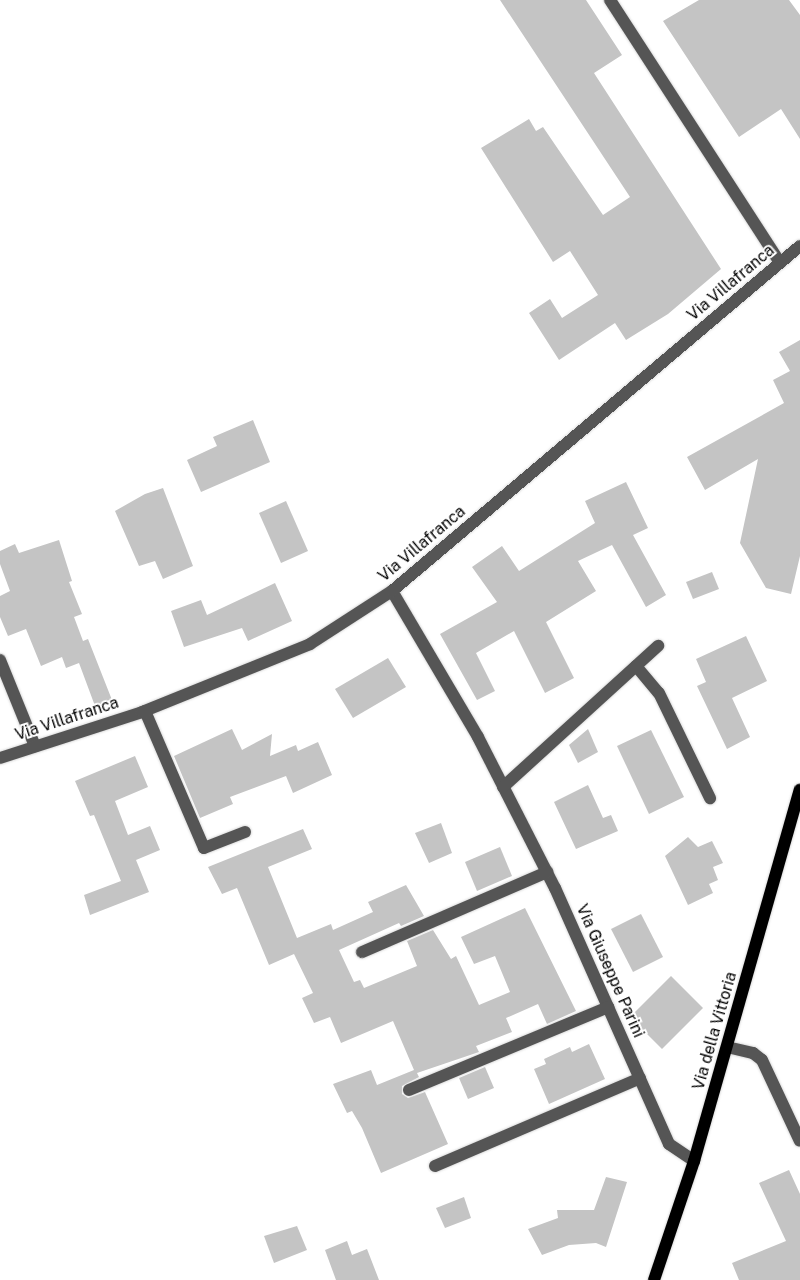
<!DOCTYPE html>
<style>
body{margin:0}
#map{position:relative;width:800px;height:1280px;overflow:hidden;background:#fff;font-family:"Public Sans",sans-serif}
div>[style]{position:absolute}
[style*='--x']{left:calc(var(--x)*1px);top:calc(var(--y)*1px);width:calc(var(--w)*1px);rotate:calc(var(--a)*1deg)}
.building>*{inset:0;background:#c4c4c4}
.roads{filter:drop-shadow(0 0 1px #dbdbdb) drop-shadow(0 0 1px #dbdbdb)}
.minor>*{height:12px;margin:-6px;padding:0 6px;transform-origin:6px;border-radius:6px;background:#555}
.major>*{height:12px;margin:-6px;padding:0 6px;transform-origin:6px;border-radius:6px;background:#000}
span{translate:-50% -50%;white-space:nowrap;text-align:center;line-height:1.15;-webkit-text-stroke:4px #fff;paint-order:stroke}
.street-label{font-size:16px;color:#000}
</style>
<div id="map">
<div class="building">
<div style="clip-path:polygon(500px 0,586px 0,622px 55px,594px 73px,721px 269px,668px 314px,626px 340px,615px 323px,559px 360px,529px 313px,550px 299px,562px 318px,598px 295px,570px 251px,553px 262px,481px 148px,529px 119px,536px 131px,543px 127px,603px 215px,630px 197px)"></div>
<div style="clip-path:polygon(699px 0,789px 0,800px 15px,800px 139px,781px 109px,739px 137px,663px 21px)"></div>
<div style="clip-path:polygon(800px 340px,800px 556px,791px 594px,766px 588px,740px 543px,758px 459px,705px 490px,687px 457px,784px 403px,773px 380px,790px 371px,779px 352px)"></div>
<div style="clip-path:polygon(253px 420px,270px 462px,201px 492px,187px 460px,217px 446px,213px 437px)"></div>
<div style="clip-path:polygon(626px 482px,648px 528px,633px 535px,666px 595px,646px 607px,612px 545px,578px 561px,596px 591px,546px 622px,574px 678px,545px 693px,514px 631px,476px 653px,495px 691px,477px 700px,440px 634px,497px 602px,472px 567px,502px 546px,519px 571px,595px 523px,585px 501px)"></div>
<div style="clip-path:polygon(163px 488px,193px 566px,163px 579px,155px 561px,139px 566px,115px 511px,145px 494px)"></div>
<div style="clip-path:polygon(286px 501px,308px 551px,281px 563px,259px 513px)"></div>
<div style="clip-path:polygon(59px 540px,72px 581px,69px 582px,82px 614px,74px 617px,83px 641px,88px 639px,112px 700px,95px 706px,79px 663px,66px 668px,62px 657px,41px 666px,26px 629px,8px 636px,0 617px,0 596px,10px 591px,0 564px,0 551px,15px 544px,19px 553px)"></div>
<div style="clip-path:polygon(712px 572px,719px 589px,693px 599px,686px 582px)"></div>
<div style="clip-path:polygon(275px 583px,292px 621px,248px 641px,242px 628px,184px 647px,171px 611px,201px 600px,207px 615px)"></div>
<div style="clip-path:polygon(746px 636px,767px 681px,732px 698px,750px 737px,727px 749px,697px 686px,706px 682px,696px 659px)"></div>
<div style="clip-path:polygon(388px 658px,406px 687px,353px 718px,335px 689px)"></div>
<div style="clip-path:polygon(232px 729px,242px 750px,272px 734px,270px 756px,296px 745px,298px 751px,318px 742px,332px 775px,293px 793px,286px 776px,230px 797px,233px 804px,200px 818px,174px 756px)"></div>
<div style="clip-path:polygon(588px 729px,598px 752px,578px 763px,569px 745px)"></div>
<div style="clip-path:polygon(651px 730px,684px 797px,649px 814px,617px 746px)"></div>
<div style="clip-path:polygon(135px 756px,148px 787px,115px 801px,128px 835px,150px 826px,160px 850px,136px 860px,149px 892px,90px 915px,84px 895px,121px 881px,94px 815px,90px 816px,75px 781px)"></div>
<div style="clip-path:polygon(588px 785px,603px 818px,611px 815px,618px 831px,576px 849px,554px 802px)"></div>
<div style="clip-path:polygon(441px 823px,452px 853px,429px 863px,415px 833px)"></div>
<div style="clip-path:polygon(303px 829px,312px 849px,268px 867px,297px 938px,331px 924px,333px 930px,373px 912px,368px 902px,406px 885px,424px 916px,401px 926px,399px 923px,339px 950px,354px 982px,360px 980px,364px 988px,417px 966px,407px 941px,433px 930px,451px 959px,456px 956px,479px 1005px,510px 992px,495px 956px,474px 964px,461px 937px,525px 908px,576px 1011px,547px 1024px,538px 1004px,506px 1018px,512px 1032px,476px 1046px,479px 1052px,417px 1073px,419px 1077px,402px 1086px,402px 1094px,408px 1098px,425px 1092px,448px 1144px,381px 1173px,362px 1128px,352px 1111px,347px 1113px,333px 1084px,371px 1070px,377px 1085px,414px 1070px,393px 1021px,341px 1043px,330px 1017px,314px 1023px,302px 998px,313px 993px,294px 954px,269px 965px,237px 888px,222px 894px,208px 867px)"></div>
<div style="clip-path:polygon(688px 837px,698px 847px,712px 841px,723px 863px,713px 867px,718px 880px,709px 884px,713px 893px,688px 905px,665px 856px)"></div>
<div style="clip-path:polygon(500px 847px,512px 876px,477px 891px,465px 862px)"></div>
<div style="clip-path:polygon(641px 914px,663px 957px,633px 972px,611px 929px)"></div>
<div style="clip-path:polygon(671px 976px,703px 1008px,662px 1049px,630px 1017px)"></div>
<div style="clip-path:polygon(589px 1044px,605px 1079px,549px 1104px,534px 1069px,546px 1064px,544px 1059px,570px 1047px,572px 1052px)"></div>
<div style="clip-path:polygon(485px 1067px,494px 1088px,468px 1099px,459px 1078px)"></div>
<div style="clip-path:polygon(789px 1170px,800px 1194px,800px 1280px,739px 1280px,732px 1263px,786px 1241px,759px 1183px)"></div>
<div style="clip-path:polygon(606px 1177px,627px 1182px,606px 1247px,596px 1243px,569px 1245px,542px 1255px,528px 1229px,558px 1218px,557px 1210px,594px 1210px)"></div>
<div style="clip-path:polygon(464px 1197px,471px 1218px,445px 1228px,436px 1208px)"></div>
<div style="clip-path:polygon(297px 1226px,307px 1250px,274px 1263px,264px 1236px)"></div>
<div style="clip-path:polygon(347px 1241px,352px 1255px,367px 1249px,379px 1280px,336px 1280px,325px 1250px)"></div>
</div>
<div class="roads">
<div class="minor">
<div style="--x:610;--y:0;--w:313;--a:57.1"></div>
<div style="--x:392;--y:591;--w:169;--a:59.5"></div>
<div style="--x:478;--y:737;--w:169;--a:63"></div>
<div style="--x:555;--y:888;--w:280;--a:66"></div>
<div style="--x:669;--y:1144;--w:30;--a:34"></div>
<div style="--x:0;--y:660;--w:93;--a:67.9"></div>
<div style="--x:636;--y:666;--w:35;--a:50"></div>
<div style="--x:659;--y:693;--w:117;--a:64.1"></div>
<div style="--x:145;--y:711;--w:149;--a:66.7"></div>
<div style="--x:204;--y:848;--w:44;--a:-21.3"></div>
<div style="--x:0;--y:758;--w:149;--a:-17.9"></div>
<div style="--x:142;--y:712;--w:181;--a:-22"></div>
<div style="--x:310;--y:644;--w:98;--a:-32.9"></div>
<div style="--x:392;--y:591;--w:534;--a:-40.22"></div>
<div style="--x:503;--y:787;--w:210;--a:-42.3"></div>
<div style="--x:362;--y:952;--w:202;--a:-23.4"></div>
<div style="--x:727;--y:1047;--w:27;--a:13"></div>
<div style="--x:753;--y:1053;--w:11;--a:38"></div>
<div style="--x:762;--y:1060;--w:89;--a:64.9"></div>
<div style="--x:409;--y:1090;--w:216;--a:-22.6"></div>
<div style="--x:435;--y:1166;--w:223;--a:-23.2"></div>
</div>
<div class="major">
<div style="--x:654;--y:1280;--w:126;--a:-71.4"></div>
<div style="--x:694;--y:1161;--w:386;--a:-74.1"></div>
</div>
</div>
<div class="street-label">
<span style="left:731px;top:283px;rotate:-40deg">Via Villafranca</span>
<span style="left:422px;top:544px;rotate:-40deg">Via Villafranca</span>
<span style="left:67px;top:719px;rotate:-18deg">Via Villafranca</span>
<span style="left:610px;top:971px;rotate:66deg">Via Giuseppe Parini</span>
<span style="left:715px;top:1031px;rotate:-74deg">Via della Vittoria</span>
</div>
</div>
